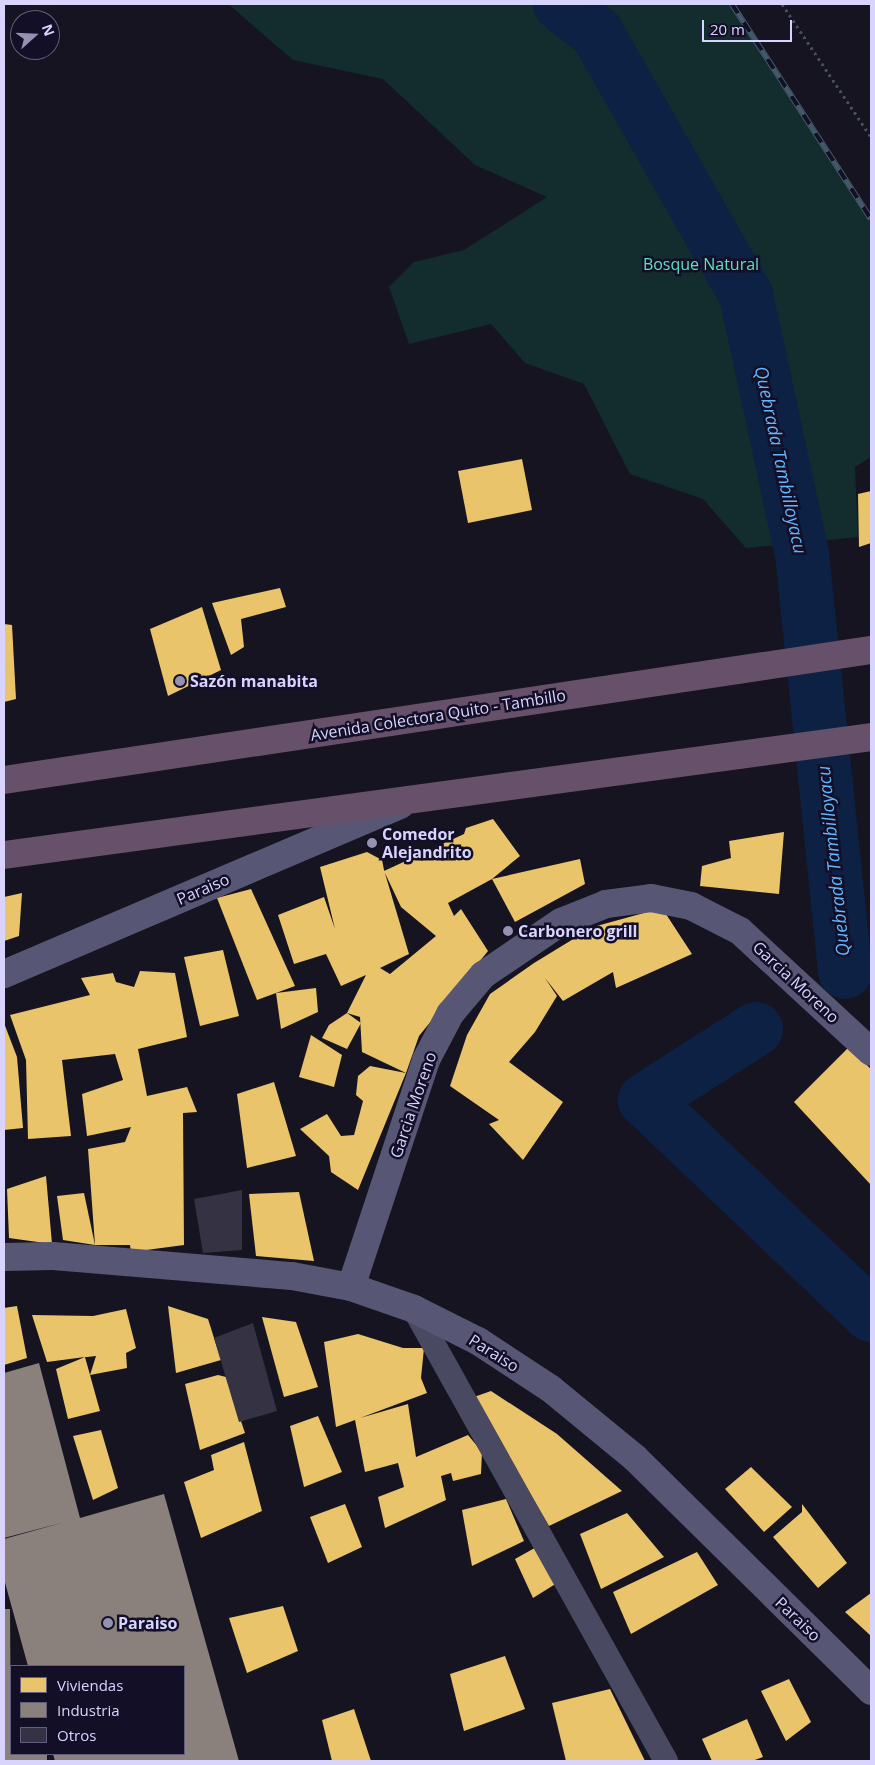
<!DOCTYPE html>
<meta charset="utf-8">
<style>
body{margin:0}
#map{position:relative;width:875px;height:1765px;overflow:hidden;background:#161421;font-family:"Open Sans",sans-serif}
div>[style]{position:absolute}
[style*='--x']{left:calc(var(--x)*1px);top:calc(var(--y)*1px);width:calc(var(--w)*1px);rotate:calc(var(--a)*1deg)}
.green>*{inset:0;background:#132c2d}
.homes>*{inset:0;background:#e9c46a}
.industry>*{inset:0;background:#8a817c}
.river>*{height:54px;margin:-27px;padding:0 27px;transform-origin:27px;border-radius:27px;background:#0d2144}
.building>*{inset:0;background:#343243}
.path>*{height:3px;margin-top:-1.5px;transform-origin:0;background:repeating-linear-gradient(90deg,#44505f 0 2.5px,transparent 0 6.5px)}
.street>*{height:24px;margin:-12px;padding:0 12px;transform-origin:12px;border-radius:12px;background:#4a4962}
.secondary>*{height:28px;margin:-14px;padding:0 14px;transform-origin:14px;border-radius:14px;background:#575674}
.highway>*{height:28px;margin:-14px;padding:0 14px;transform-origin:14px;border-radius:14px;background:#67516a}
.rail>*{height:5.5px;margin-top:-2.75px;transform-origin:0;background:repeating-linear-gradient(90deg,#130f26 0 11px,#43596b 0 22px);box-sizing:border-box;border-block:1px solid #43596b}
.dots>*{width:14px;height:14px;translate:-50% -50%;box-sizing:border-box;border:2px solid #130f26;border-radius:50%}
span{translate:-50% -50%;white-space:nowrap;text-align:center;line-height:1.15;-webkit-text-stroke:5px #130f26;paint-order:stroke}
.park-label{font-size:16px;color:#5fe0c0}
.poi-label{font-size:16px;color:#d9d4ff;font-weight:700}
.left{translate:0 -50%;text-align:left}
.street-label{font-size:16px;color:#d9d4ff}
.water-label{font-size:18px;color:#62b6ff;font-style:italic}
.frame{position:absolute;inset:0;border:5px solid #d9d4ff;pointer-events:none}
.legend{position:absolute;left:10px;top:1665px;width:175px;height:90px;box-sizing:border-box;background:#130f26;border:1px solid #625e7d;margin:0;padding:6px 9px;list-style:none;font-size:15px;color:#d9d4ff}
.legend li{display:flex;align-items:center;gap:10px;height:25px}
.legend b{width:25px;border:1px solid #625e7d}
.north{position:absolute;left:10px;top:10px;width:50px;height:50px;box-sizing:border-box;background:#130f26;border:1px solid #625e7d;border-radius:50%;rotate:70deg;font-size:14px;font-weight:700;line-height:20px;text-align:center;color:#d9d4ff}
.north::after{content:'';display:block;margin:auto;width:18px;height:22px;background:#9591b1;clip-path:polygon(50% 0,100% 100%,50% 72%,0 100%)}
.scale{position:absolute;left:702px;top:20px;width:90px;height:22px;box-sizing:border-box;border:2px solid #d9d4ff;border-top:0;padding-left:6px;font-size:15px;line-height:18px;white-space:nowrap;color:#d9d4ff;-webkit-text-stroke:4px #130f26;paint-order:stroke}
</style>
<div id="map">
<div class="green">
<div style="clip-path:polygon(228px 4px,732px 4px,871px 219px,871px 457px,855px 467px,858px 537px,746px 548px,703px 499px,630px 474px,584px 384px,525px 363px,491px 324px,409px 344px,389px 287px,414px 262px,464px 250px,547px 197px,475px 165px,383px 79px,293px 60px)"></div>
</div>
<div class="homes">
<div style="clip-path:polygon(522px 459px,532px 510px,468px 523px,458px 471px)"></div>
<div style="clip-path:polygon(871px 491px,871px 543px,859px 547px,858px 494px)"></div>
<div style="clip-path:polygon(280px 588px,286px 607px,241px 619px,244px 647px,231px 655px,212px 603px)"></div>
<div style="clip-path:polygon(202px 607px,221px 670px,168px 696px,150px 629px)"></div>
<div style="clip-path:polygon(4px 624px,12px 625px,16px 699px,4px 702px)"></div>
<div style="clip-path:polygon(493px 819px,520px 856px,492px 879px,580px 859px,585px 884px,515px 922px,492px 879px,448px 903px,454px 916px,461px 909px,488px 951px,419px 1036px,406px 1073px,362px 1052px,360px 1017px,347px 1013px,366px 975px,341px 986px,326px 954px,294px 964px,278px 915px,324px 897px,335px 929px,320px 867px,367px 852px,382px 860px,384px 870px,409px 954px,380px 968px,390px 974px,436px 936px,401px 907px,384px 871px,464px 834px,466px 828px)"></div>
<div style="clip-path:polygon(784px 832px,779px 894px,700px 886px,702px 866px,731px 858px,729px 841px)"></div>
<div style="clip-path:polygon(251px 889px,295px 986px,257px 1000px,217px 898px)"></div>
<div style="clip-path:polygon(22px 893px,19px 936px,4px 941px,4px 897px)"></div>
<div style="clip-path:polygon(662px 908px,692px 954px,616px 988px,613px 972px,563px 1001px,545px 978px,557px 996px,535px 1032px,509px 1062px,563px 1102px,523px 1160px,489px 1124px,499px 1120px,450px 1086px,467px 1035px,490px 994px,534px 963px,593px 927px)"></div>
<div style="clip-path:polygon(223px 950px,239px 1016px,200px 1026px,184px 957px)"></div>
<div style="clip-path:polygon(140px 971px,175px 973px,187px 1037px,138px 1049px,147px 1096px,187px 1087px,197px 1112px,183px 1113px,184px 1245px,131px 1252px,130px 1245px,95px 1245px,88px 1149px,125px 1142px,131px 1127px,87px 1136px,82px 1094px,123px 1080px,115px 1054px,62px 1060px,71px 1136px,28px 1139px,26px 1060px,10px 1015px,90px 995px,81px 978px,113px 973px,116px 982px,134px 987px)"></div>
<div style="clip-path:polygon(316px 988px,318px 1012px,281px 1029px,276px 993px)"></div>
<div style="clip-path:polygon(347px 1013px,361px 1023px,347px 1049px,322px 1038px,329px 1025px)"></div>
<div style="clip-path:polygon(4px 1023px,17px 1057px,23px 1128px,4px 1130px)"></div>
<div style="clip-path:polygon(311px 1035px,342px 1055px,334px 1087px,299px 1077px)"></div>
<div style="clip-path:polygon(848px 1048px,871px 1069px,871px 1185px,794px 1102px)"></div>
<div style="clip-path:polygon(370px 1066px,406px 1073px,358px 1190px,331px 1172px,329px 1156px,300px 1129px,327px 1114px,341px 1136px,354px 1135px,363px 1101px,356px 1095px,358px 1076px)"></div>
<div style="clip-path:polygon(274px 1082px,296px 1156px,247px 1168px,237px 1094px)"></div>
<div style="clip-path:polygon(46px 1176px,52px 1244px,9px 1238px,7px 1189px)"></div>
<div style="clip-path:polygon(299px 1192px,314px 1261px,256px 1256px,249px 1194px)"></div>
<div style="clip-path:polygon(84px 1193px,95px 1245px,63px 1240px,57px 1196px)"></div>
<div style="clip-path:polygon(17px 1306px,27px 1358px,4px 1365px,4px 1308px)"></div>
<div style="clip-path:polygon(168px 1306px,208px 1319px,221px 1360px,176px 1373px)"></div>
<div style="clip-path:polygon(126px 1309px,136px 1348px,126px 1353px,127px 1368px,90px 1375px,100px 1411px,68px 1419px,56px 1369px,85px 1357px,90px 1375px,96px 1356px,87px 1357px,85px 1357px,47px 1362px,32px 1315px,93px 1316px)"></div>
<div style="clip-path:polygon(262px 1317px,296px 1322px,318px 1387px,284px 1397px)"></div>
<div style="clip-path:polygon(358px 1334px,403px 1348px,424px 1348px,421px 1378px,427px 1393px,360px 1418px,408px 1404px,416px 1457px,468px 1435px,482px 1452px,481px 1474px,453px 1481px,451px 1473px,441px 1476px,446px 1500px,385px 1528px,378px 1497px,404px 1487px,398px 1463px,365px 1472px,355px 1420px,336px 1427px,324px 1342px)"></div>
<div style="clip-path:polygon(218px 1375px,226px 1377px,245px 1433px,200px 1450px,185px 1384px)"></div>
<div style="clip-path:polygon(491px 1391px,557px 1434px,622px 1491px,549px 1526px,474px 1397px)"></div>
<div style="clip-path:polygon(318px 1416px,342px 1472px,304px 1487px,290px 1426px)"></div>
<div style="clip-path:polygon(101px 1430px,118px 1488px,93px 1500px,73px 1436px)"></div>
<div style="clip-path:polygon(244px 1442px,262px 1511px,201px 1538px,184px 1482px,214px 1470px,211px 1455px)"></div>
<div style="clip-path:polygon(751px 1467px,792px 1507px,764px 1532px,725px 1489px)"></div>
<div style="clip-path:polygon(506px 1499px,524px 1541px,472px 1566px,462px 1510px)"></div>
<div style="clip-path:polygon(345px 1504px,362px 1547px,328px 1563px,310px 1517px)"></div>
<div style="clip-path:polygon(802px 1504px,847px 1563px,818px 1588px,773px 1537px,802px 1512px)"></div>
<div style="clip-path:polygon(627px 1513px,664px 1557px,601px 1589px,580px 1534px)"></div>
<div style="clip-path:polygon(540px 1545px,557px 1583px,533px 1598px,515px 1559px)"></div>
<div style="clip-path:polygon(697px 1552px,718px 1585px,631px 1634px,613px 1592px)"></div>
<div style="clip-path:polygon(871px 1593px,871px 1636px,845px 1612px)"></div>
<div style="clip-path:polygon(283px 1606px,298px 1651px,247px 1673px,229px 1618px)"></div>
<div style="clip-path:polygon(505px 1656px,525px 1709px,464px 1731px,450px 1674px)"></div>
<div style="clip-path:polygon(789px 1679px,811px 1722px,786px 1741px,761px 1691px)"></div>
<div style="clip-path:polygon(610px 1689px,645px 1761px,566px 1761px,552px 1703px)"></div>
<div style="clip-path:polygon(354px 1709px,371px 1761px,332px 1761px,322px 1720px)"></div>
<div style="clip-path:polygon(747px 1719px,763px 1757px,752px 1761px,712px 1761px,702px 1739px)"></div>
</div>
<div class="industry">
<div style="clip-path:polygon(39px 1363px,80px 1518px,164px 1494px,239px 1761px,55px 1761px,53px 1754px,184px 1754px,184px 1666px,28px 1666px,4px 1579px,4px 1539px,65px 1522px,4px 1538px,4px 1373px)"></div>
<div style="clip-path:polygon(4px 1609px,10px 1609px,11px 1754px,47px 1754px,47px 1761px,4px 1761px)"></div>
</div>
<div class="river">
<div style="--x:560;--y:4;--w:47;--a:38.1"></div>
<div style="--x:597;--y:33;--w:301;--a:60.4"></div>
<div style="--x:746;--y:295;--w:265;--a:77.8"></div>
<div style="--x:802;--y:554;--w:420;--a:84.1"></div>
<div style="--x:756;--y:1029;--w:132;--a:147.4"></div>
<div style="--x:645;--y:1100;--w:312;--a:43.6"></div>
</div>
<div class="building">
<div style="clip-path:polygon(242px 1190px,242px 1250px,203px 1253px,194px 1199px)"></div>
<div style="clip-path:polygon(253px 1323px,277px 1411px,239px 1422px,214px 1338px)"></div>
</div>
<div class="path">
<div style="--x:782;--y:4;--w:160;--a:56.2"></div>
</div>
<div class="street">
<div style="--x:414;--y:1309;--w:518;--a:60.86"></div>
</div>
<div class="secondary">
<div style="--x:4;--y:974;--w:431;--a:-23.1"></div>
<div style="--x:4;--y:1257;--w:49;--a:-1.2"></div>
<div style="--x:53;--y:1256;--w:240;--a:4.8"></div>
<div style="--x:292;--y:1276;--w:60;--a:10.6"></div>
<div style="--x:351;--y:1287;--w:67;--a:19.2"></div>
<div style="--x:414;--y:1309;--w:72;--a:26.6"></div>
<div style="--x:478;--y:1341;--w:87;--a:33.3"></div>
<div style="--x:551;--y:1389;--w:109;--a:39.4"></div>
<div style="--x:635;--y:1458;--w:332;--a:44.6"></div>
<div style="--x:351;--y:1287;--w:239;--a:-71.7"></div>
<div style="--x:426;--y:1060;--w:52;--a:-62.4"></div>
<div style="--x:450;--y:1014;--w:51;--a:-49.8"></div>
<div style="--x:483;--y:975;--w:94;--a:-34.2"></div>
<div style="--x:561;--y:922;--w:48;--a:-21.8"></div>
<div style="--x:606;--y:904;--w:45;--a:-7.6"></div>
<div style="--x:651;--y:898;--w:41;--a:11.3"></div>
<div style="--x:691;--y:906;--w:55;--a:27"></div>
<div style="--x:740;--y:931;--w:178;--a:42.7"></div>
</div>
<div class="highway">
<div style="--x:4;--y:780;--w:877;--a:-8.53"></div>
<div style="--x:4;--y:855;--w:875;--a:-7.75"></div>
</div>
<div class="rail">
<div style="--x:732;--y:4;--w:256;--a:57.1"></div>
</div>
<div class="dots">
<div style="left:180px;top:681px;background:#9591b1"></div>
<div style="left:372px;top:843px;background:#9591b1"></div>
<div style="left:508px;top:931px;background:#9591b1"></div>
<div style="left:108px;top:1623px;background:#9591b1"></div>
</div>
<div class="park-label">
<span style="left:701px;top:264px">Bosque Natural</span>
</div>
<div class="poi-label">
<span class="left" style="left:190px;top:681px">Sazón manabita</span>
<span class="left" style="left:382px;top:843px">Comedor<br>Alejandrito</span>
<span class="left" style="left:518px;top:931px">Carbonero grill</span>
<span class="left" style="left:118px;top:1623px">Paraiso</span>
</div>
<div class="street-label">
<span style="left:438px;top:715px;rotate:-9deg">Avenida Colectora Quito - Tambillo</span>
<span style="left:203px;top:889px;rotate:-23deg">Paraiso</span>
<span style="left:796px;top:982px;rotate:43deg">Garcia Moreno</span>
<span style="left:413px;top:1105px;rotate:-71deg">Garcia Moreno</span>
<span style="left:494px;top:1353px;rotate:32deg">Paraiso</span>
<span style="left:798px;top:1619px;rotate:44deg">Paraiso</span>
</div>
<div class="water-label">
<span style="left:781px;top:460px;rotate:78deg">Quebrada Tambilloyacu</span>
<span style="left:833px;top:861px;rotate:-96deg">Quebrada Tambilloyacu</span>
</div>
<div class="frame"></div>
<ul class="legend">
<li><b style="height:14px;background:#e9c46a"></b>Viviendas</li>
<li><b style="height:14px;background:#8a817c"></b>Industria</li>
<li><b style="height:14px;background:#343243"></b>Otros</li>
</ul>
<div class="north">N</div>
<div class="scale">20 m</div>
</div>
